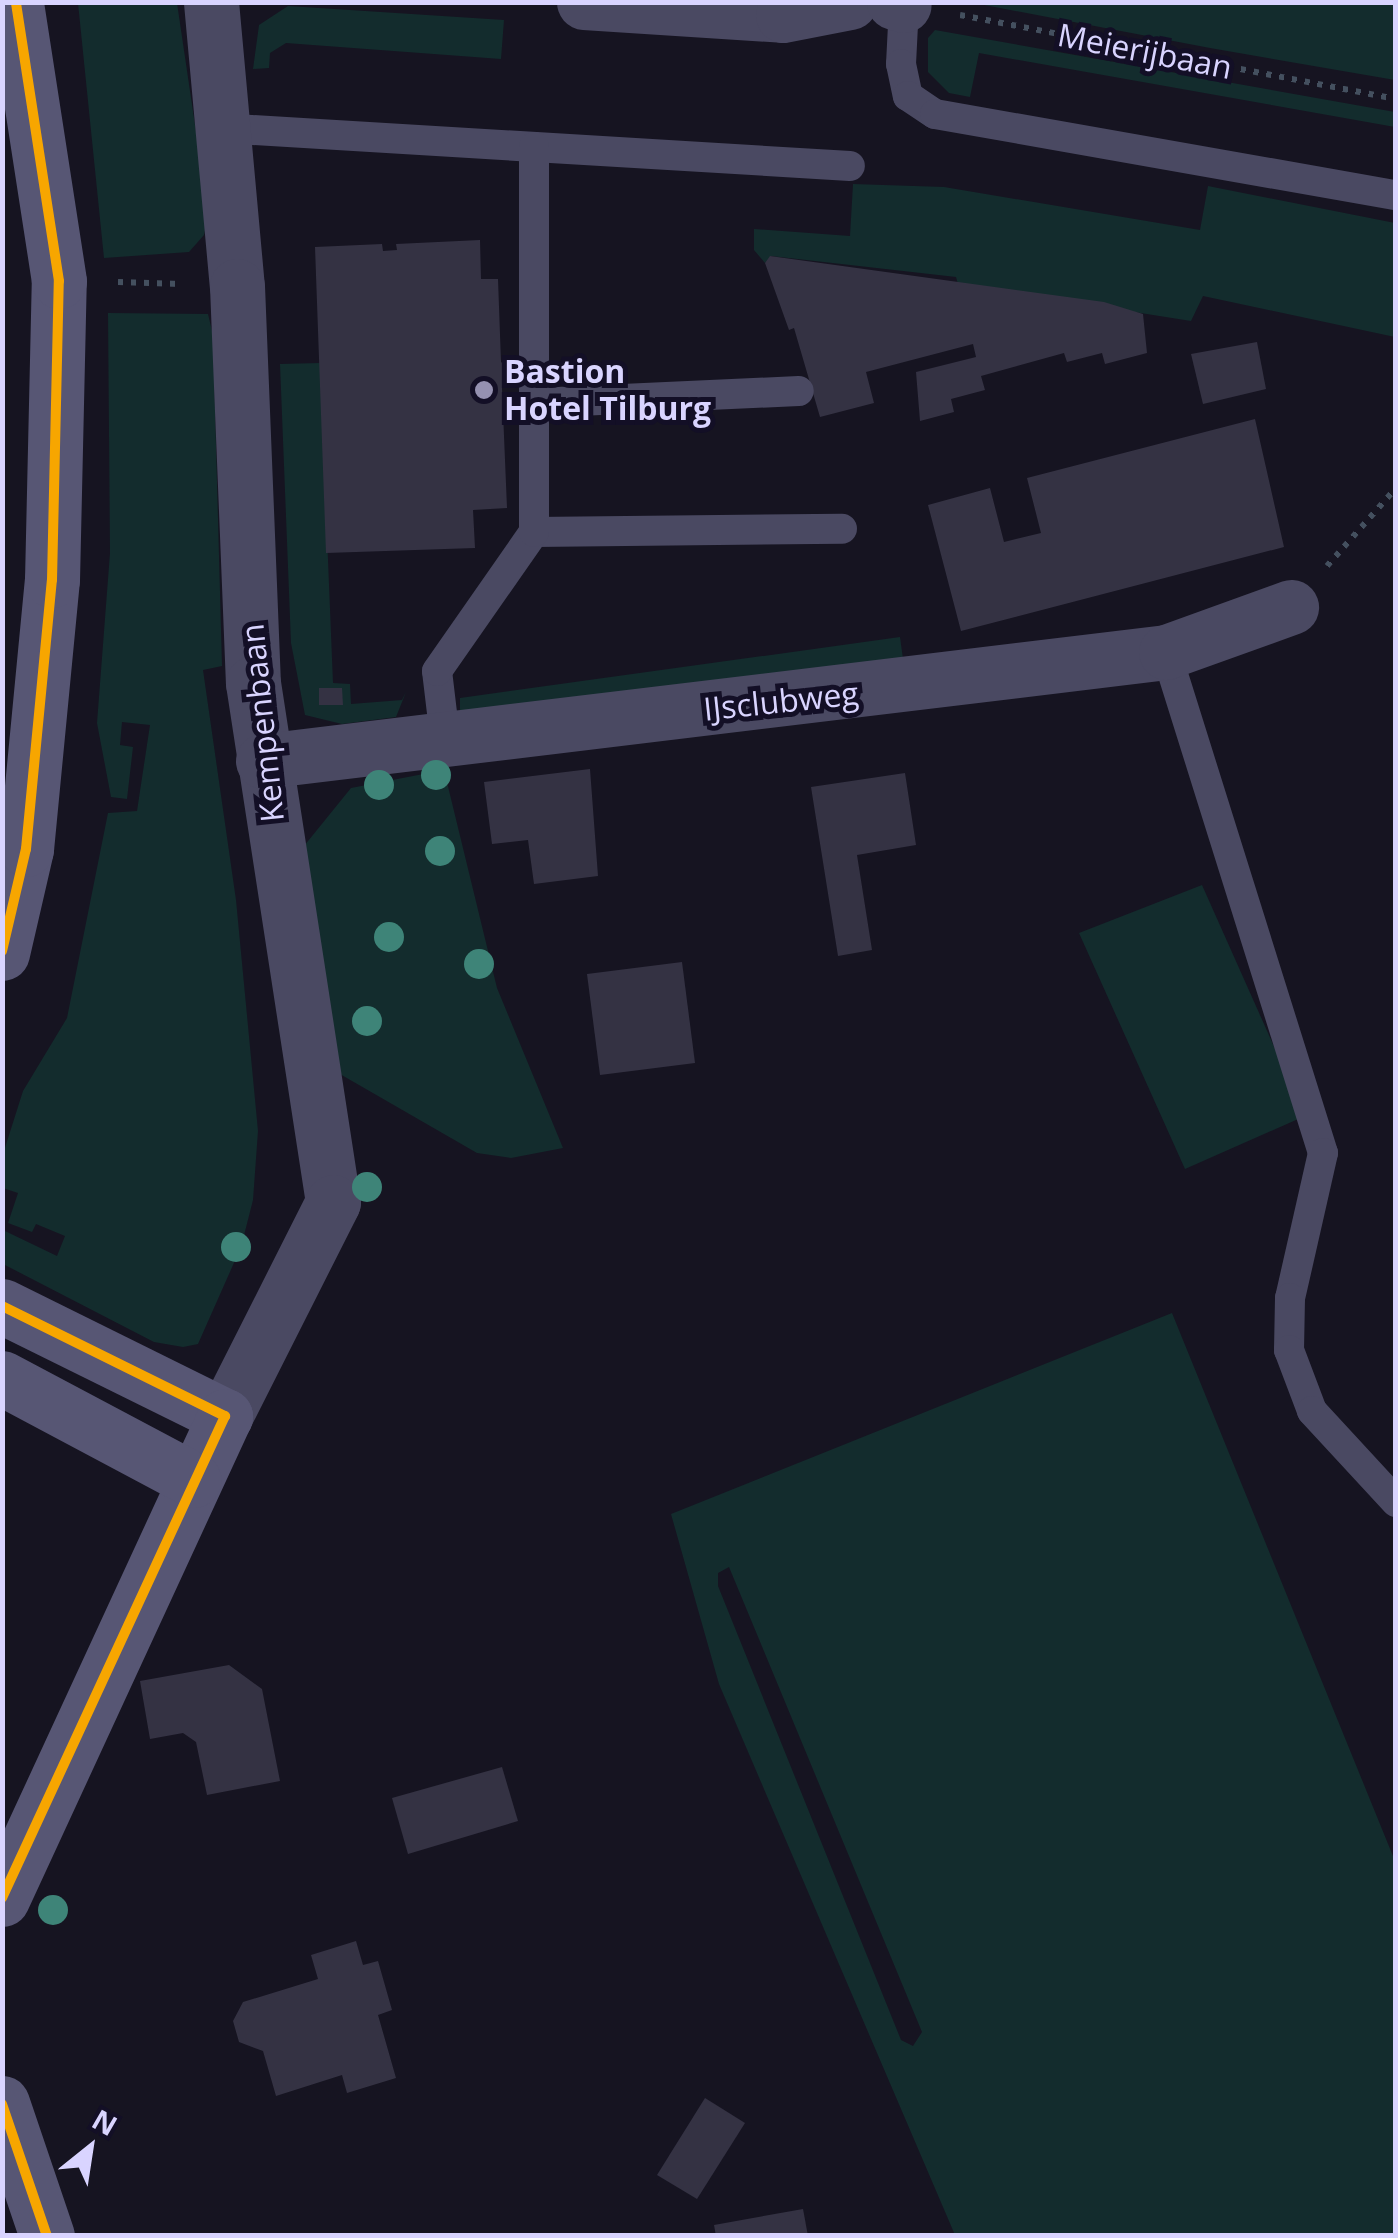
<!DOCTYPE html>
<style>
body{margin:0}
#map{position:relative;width:1398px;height:2238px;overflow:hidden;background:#161421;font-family:"Open Sans",sans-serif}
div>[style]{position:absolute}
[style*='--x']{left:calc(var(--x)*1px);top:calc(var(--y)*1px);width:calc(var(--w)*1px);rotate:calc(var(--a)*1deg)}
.green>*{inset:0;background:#132c2d}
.building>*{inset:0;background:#343243}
.path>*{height:6px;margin-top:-3px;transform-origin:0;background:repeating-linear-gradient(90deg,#44505f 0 5px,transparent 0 13px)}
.lane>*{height:30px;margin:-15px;padding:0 15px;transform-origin:15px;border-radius:15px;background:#4a4962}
.street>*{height:55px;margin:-27.5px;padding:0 27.5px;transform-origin:27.5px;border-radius:27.5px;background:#4a4962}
.secondary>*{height:55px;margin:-27.5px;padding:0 27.5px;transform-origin:27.5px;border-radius:27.5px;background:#575674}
.bus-1>*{height:10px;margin:-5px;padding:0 5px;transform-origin:5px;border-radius:5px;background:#f7a600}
.trees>*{width:30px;height:30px;margin:-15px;border-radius:50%;background:#3e8478}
.dots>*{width:28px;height:28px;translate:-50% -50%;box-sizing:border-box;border:5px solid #130f26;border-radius:50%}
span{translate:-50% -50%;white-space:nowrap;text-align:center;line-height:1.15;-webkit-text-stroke:10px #130f26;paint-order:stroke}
.street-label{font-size:32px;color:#d9d4ff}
.poi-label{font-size:32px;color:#d9d4ff;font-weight:700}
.left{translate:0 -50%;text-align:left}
.frame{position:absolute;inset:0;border:5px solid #d9d4ff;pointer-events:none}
.north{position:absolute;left:40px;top:2098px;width:100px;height:100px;-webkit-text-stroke:8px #130f26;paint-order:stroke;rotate:30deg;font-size:28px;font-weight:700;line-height:40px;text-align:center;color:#d9d4ff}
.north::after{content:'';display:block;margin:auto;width:35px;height:45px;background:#d9d4ff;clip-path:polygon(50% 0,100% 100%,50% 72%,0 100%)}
</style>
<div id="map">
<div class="green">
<div style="clip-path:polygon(78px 3px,177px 3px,208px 213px,204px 235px,189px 252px,104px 258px)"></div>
<div style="clip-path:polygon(974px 3px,1395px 3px,1395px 80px,1210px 48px)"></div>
<div style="clip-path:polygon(288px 6px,504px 20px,501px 59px,286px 43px,270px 53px,269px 68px,253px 69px,259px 25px)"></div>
<div style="clip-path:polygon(935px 30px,1395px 112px,1395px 127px,979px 53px,970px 97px,949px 93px,928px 72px,928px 38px)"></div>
<div style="clip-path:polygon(853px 184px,944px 187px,1200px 230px,1208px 186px,1395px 223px,1395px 337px,1203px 296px,1191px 321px,958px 284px,956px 277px,771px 256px,765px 263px,754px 250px,754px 229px,850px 236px)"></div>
<div style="clip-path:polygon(108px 313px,208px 314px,213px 335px,222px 666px,203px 670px,236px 900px,258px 1131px,253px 1200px,241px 1247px,198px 1344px,183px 1347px,154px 1342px,3px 1264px,5px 1231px,57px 1256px,65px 1236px,36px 1224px,32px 1232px,8px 1223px,18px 1193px,3px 1188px,3px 1154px,23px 1091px,67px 1018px,108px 813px,137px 811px,150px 725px,122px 722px,120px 745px,133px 747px,127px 799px,111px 797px,97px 723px,110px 553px)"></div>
<div style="clip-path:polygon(320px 363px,333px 683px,350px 684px,351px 704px,402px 700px,406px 692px,396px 717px,342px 724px,305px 715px,291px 643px,280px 364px)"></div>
<div style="clip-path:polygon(900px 637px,903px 659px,460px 716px,460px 698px)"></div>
<div style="clip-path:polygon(444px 770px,497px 988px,563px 1148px,511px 1158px,477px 1153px,326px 1066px,304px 846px,351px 788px)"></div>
<div style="clip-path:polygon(1202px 885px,1305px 1116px,1185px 1169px,1079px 933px)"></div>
<div style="clip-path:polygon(evenodd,1172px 1313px,1395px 1861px,1395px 2235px,955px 2235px,719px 1684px,671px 1514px,1172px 1313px,729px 1567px,922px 2032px,913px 2046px,901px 2040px,718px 1586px,718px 1573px,729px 1567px)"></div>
</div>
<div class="building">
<div style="clip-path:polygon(480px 240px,481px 279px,498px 279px,501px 362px,513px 372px,502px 388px,507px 508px,473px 510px,475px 548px,326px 553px,315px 247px,382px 244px,383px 251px,397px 250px,396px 244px)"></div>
<div style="clip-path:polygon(770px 256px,1104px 302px,1143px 314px,1147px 353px,1105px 364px,1102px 353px,1067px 362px,1064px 353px,981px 376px,985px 390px,951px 399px,954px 412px,920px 421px,916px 372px,976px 357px,973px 344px,866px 372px,874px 403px,820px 417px,794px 328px,789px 330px,765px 263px)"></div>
<div style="clip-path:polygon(1257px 342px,1266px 389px,1203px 404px,1191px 354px)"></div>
<div style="clip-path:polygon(1255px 419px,1284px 547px,961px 631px,928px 505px,990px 488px,1004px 542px,1041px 533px,1027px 478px)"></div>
<div style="clip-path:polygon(319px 688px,342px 688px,343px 705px,319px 705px)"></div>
<div style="clip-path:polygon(590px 769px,598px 876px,534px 884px,528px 840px,492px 844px,484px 782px)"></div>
<div style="clip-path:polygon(905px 773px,916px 845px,857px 855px,872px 950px,838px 956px,811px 787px)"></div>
<div style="clip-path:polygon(682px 962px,695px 1063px,600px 1075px,587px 974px)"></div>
<div style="clip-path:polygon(229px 1665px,262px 1689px,280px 1781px,207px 1795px,196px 1742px,183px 1733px,150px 1739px,140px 1681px)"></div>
<div style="clip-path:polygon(502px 1767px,518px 1821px,408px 1854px,392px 1798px)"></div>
<div style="clip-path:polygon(356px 1941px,363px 1965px,378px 1961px,392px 2010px,378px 2015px,396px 2078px,347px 2093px,342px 2075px,276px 2096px,263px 2051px,239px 2042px,233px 2021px,243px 2002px,318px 1979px,311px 1955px)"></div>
<div style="clip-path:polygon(705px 2098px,745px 2123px,697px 2199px,657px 2175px)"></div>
<div style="clip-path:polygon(803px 2209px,808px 2236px,716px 2236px,714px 2225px)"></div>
</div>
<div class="path">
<div style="--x:960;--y:15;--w:444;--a:10.9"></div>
<div style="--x:118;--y:282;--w:63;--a:1.8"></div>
<div style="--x:1327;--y:566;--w:104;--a:-48.5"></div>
</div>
<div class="lane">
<div style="--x:904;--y:5;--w:59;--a:92.9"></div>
<div style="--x:901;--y:64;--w:33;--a:78"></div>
<div style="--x:908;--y:96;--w:32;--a:34"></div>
<div style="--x:935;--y:114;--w:468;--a:10"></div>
<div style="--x:220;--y:128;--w:631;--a:3.45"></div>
<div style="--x:535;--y:403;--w:264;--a:-2.6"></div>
<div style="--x:534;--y:532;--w:308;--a:-0.6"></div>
<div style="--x:1166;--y:652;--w:525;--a:72.6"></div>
<div style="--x:1323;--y:1153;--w:149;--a:102.8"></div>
<div style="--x:1290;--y:1298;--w:52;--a:91.1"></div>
<div style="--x:1289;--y:1350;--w:65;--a:69.3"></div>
<div style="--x:1312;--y:1411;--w:124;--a:47.3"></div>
<div style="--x:445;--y:738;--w:67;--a:-96.8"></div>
<div style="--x:437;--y:671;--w:169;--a:-55.1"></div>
<div style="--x:534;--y:532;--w:385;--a:-90"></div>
</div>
<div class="street">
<div style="--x:211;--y:2;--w:285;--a:84.8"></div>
<div style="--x:237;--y:286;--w:397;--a:87.7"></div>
<div style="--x:253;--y:683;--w:525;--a:81.24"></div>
<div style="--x:333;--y:1202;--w:240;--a:116.8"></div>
<div style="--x:584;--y:2;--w:199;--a:3.7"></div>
<div style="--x:783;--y:15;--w:68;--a:-11"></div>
<div style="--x:894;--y:2;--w:10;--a:17"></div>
<div style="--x:263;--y:761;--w:910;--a:-6.88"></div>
<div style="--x:1166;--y:652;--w:133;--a:-19.8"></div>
</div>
<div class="secondary">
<div style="--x:2;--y:953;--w:107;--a:-77"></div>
<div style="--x:26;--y:849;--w:270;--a:-84.5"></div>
<div style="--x:52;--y:580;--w:299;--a:-88.7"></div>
<div style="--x:59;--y:281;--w:282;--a:-98.8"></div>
<div style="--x:2;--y:1306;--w:249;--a:26.3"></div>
<div style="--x:225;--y:1416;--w:532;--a:114.78"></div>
<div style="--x:2;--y:1378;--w:217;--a:28"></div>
<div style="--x:2;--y:2103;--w:140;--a:71.3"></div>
</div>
<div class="bus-1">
<div style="--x:2;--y:951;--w:105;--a:-76.8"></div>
<div style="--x:26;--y:849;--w:270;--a:-84.5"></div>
<div style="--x:52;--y:580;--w:299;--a:-88.7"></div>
<div style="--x:59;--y:281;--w:282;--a:-98.8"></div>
<div style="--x:2;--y:1306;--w:249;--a:26.3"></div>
<div style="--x:225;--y:1416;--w:531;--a:114.83"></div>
<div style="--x:2;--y:2104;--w:139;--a:71.2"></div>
</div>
<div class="trees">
<div style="left:436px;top:775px"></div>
<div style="left:379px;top:785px"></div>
<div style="left:440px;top:851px"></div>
<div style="left:389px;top:937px"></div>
<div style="left:479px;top:964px"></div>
<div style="left:367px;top:1021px"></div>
<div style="left:367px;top:1187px"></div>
<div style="left:236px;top:1247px"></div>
<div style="left:53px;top:1910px"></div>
</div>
<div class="dots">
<div style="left:484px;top:390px;background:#9591b1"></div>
</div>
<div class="street-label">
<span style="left:1145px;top:51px;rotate:11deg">Meierijbaan</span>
<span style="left:781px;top:701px;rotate:-6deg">IJsclubweg</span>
<span style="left:262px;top:723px;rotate:-96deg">Kempenbaan</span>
</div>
<div class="poi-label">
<span class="left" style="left:504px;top:390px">Bastion<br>Hotel Tilburg</span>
</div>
<div class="frame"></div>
<div class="north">N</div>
</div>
